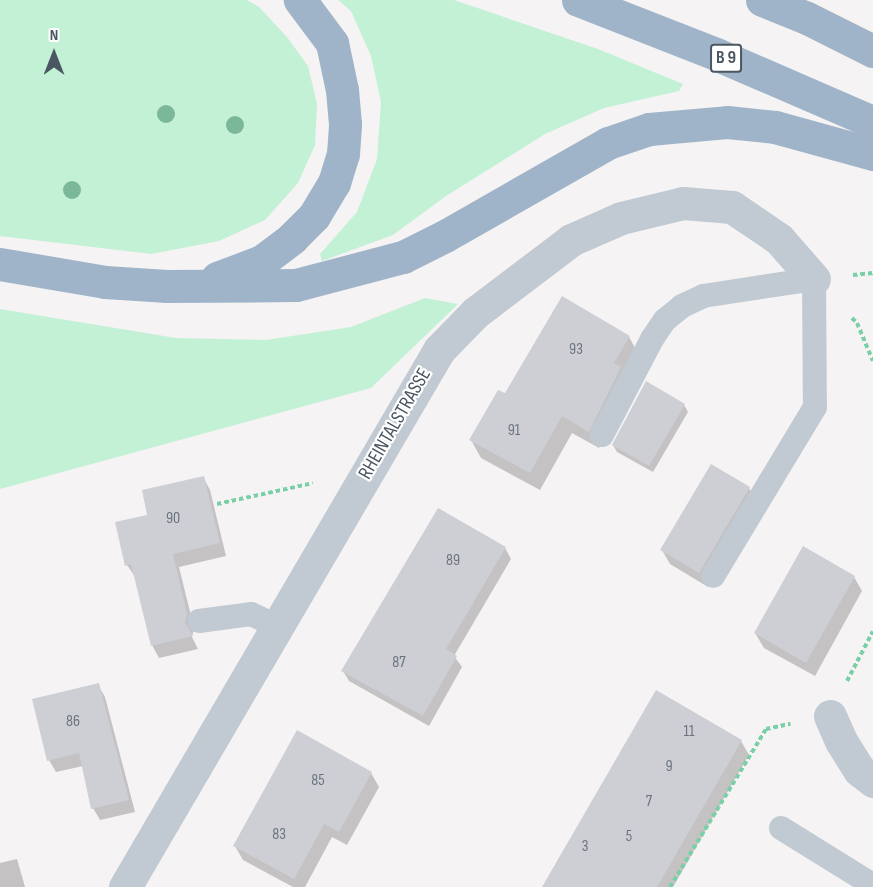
<!DOCTYPE html>
<style>
body{margin:0}
#map{position:relative;width:873px;height:887px;overflow:hidden;background:#f5f3f3;font-family:"Sofia Sans Condensed",sans-serif}
div>[style]{position:absolute}
[style*='--x']{left:calc(var(--x)*1px);top:calc(var(--y)*1px);width:calc(var(--w)*1px);rotate:calc(var(--a)*1deg)}
.green>*{inset:0;background:#c3f1d5}
.shadow>*{inset:0;background:#0003}
.building>*{inset:0;background:#cdcfd5}
.path>*{height:4px;margin-top:-2px;transform-origin:0;background:repeating-linear-gradient(90deg,#7ad0a6 0 4.5px,transparent 0 7.5px)}
.service>*{height:24px;margin:-12px;padding:0 12px;transform-origin:12px;border-radius:12px;background:#c1cad2}
.minor>*{height:33px;margin:-16.5px;padding:0 16.5px;transform-origin:16.5px;border-radius:16.5px;background:#c1cad2}
.trunk>*{height:33px;margin:-16.5px;padding:0 16.5px;transform-origin:16.5px;border-radius:16.5px;background:#9fb4c9}
.trees>*{width:18px;height:18px;margin:-9px;border-radius:50%;background:#7bb799}
span{translate:-50% -50%;white-space:nowrap;text-align:center;line-height:1.15;-webkit-text-stroke:4.5px #fff;paint-order:stroke}
.number-label{font-size:16px;color:#6b747e}
.number-label span{-webkit-text-stroke-width:0}
.shield-label span{padding:2px 4px;background:#fff;border:2px solid;border-radius:4px;-webkit-text-stroke-width:0}
.shield-label{font-size:18px;color:#4a5661;font-weight:700}
.street-label{font-size:20px;color:#4a5661}
.north{position:absolute;left:24px;top:24px;width:60px;height:60px;-webkit-text-stroke:4px #fff;paint-order:stroke;rotate:0deg;font-size:16px;font-weight:700;line-height:24px;text-align:center;color:#4a5661}
.north::after{content:'';display:block;margin:auto;width:21px;height:27px;background:#4a5661;clip-path:polygon(50% 0,100% 100%,50% 72%,0 100%)}
</style>
<div id="map">
<div class="green">
<div style="clip-path:polygon(0 0,247px 0,259px 7px,287px 37px,308px 66px,317px 104px,315px 145px,298px 183px,265px 220px,219px 241px,151px 254px,0 236px)"></div>
<div style="clip-path:polygon(338px 0,454px 0,598px 49px,683px 84px,679px 91px,604px 108px,545px 134px,446px 196px,393px 235px,322px 261px,320px 254px,357px 212px,377px 159px,381px 102px,371px 56px,351px 11px)"></div>
<div style="clip-path:polygon(425px 298px,458px 304px,371px 388px,0 489px,0 309px,176px 338px,266px 340px,351px 327px)"></div>
</div>
<div class="shadow">
<div style="clip-path:polygon(629px 337px,639px 355px,631px 386px,599px 448px,572px 433px,540px 490px,481px 458px,471px 440px,505px 395px)"></div>
<div style="clip-path:polygon(684px 405px,688px 412px,653px 472px,617px 452px,613px 445px)"></div>
<div style="clip-path:polygon(203px 477px,210px 490px,226px 556px,179px 567px,194px 628px,192px 637px,198px 649px,159px 658px,152px 645px,136px 578px,127px 565px,149px 516px)"></div>
<div style="clip-path:polygon(749px 488px,757px 502px,708px 587px,670px 564px,662px 550px)"></div>
<div style="clip-path:polygon(505px 548px,511px 559px,454px 656px,462px 667px,429px 726px,349px 681px,343px 671px)"></div>
<div style="clip-path:polygon(854px 577px,862px 591px,815px 676px,764px 648px,755px 633px)"></div>
<div style="clip-path:polygon(98px 685px,105px 697px,135px 812px,100px 820px,93px 808px,83px 766px,56px 772px,49px 760px)"></div>
<div style="clip-path:polygon(741px 741px,749px 755px,673px 887px,544px 887px)"></div>
<div style="clip-path:polygon(371px 773px,379px 787px,347px 845px,332px 837px,305px 887px,293px 887px,243px 860px,235px 846px)"></div>
<div style="clip-path:polygon(17px 859px,25px 887px,0 887px,0 863px)"></div>
</div>
<div class="building">
<div style="clip-path:polygon(562px 296px,630px 336px,614px 363px,621px 367px,589px 432px,562px 416px,530px 473px,469px 440px,498px 390px,505px 393px)"></div>
<div style="clip-path:polygon(646px 381px,685px 404px,649px 466px,612px 445px)"></div>
<div style="clip-path:polygon(711px 464px,750px 487px,699px 573px,660px 550px)"></div>
<div style="clip-path:polygon(204px 476px,220px 543px,173px 554px,187px 614px,185px 623px,193px 636px,151px 646px,131px 564px,125px 566px,115px 522px,147px 515px,142px 490px)"></div>
<div style="clip-path:polygon(438px 508px,506px 547px,446px 649px,457px 656px,423px 716px,341px 671px)"></div>
<div style="clip-path:polygon(803px 546px,855px 576px,806px 663px,754px 633px)"></div>
<div style="clip-path:polygon(99px 683px,129px 800px,91px 809px,79px 753px,47px 761px,32px 699px)"></div>
<div style="clip-path:polygon(656px 690px,742px 740px,657px 887px,542px 887px)"></div>
<div style="clip-path:polygon(297px 730px,372px 772px,339px 832px,324px 824px,294px 879px,233px 846px)"></div>
</div>
<div class="path">
<div style="--x:853;--y:275;--w:20;--a:-6"></div>
<div style="--x:852;--y:318;--w:7;--a:45"></div>
<div style="--x:857;--y:323;--w:41;--a:67.2"></div>
<div style="--x:217;--y:504;--w:98;--a:-12.3"></div>
<div style="--x:847;--y:681;--w:56;--a:-62.5"></div>
<div style="--x:670;--y:887;--w:185;--a:-58.7"></div>
<div style="--x:766;--y:729;--w:25;--a:-12"></div>
</div>
<div class="service">
<div style="--x:602;--y:435;--w:108;--a:-62.5"></div>
<div style="--x:652;--y:339;--w:23;--a:-56"></div>
<div style="--x:665;--y:320;--w:22;--a:-39"></div>
<div style="--x:682;--y:306;--w:23;--a:-25"></div>
<div style="--x:703;--y:296;--w:112;--a:-8.7"></div>
<div style="--x:814;--y:279;--w:128;--a:89.6"></div>
<div style="--x:815;--y:407;--w:197;--a:121.1"></div>
<div style="--x:199;--y:621;--w:52;--a:-7.7"></div>
<div style="--x:251;--y:614;--w:29;--a:25"></div>
<div style="--x:781;--y:828;--w:108;--a:31.8"></div>
</div>
<div class="minor">
<div style="--x:830;--y:716;--w:27;--a:66"></div>
<div style="--x:841;--y:741;--w:34;--a:58"></div>
<div style="--x:859;--y:770;--w:18;--a:38"></div>
<div style="--x:125;--y:887;--w:622;--a:-59.68"></div>
<div style="--x:439;--y:350;--w:52;--a:-45.8"></div>
<div style="--x:475;--y:313;--w:121;--a:-37.2"></div>
<div style="--x:571;--y:240;--w:55;--a:-23.7"></div>
<div style="--x:621;--y:218;--w:64;--a:-13.6"></div>
<div style="--x:683;--y:203;--w:49;--a:4.7"></div>
<div style="--x:732;--y:207;--w:57;--a:34.2"></div>
<div style="--x:779;--y:239;--w:53;--a:48.8"></div>
</div>
<div class="trunk">
<div style="--x:578;--y:0;--w:150;--a:21.4"></div>
<div style="--x:718;--y:55;--w:169;--a:23.4"></div>
<div style="--x:762;--y:0;--w:48;--a:21.8"></div>
<div style="--x:807;--y:18;--w:74;--a:26.6"></div>
<div style="--x:0;--y:264;--w:107;--a:9.7"></div>
<div style="--x:105;--y:282;--w:62;--a:3.7"></div>
<div style="--x:167;--y:286;--w:129;--a:-0.4"></div>
<div style="--x:296;--y:285;--w:111;--a:-14.7"></div>
<div style="--x:403;--y:257;--w:47;--a:-26.6"></div>
<div style="--x:445;--y:236;--w:188;--a:-29.7"></div>
<div style="--x:608;--y:143;--w:43;--a:-18.9"></div>
<div style="--x:649;--y:129;--w:78;--a:-5.1"></div>
<div style="--x:727;--y:122;--w:48;--a:5.9"></div>
<div style="--x:775;--y:127;--w:102;--a:15.4"></div>
<div style="--x:217;--y:278;--w:48;--a:-20.7"></div>
<div style="--x:262;--y:261;--w:38;--a:-37"></div>
<div style="--x:292;--y:238;--w:31;--a:-45"></div>
<div style="--x:314;--y:216;--w:39;--a:-59"></div>
<div style="--x:334;--y:183;--w:30;--a:-73"></div>
<div style="--x:343;--y:154;--w:30;--a:-86"></div>
<div style="--x:345;--y:124;--w:34;--a:-95"></div>
<div style="--x:342;--y:90;--w:48;--a:-102"></div>
<div style="--x:332;--y:43;--w:54;--a:-126.7"></div>
</div>
<div class="trees">
<div style="left:166px;top:114px"></div>
<div style="left:235px;top:125px"></div>
<div style="left:72px;top:190px"></div>
</div>
<div class="number-label">
<span style="left:576px;top:350px">93</span>
<span style="left:514px;top:431px">91</span>
<span style="left:173px;top:519px">90</span>
<span style="left:453px;top:561px">89</span>
<span style="left:399px;top:663px">87</span>
<span style="left:73px;top:722px">86</span>
<span style="left:689px;top:732px">11</span>
<span style="left:669px;top:767px">9</span>
<span style="left:318px;top:781px">85</span>
<span style="left:649px;top:802px">7</span>
<span style="left:279px;top:835px">83</span>
<span style="left:629px;top:837px">5</span>
<span style="left:585px;top:847px">3</span>
</div>
<div class="shield-label">
<span style="left:726px;top:58px">B 9</span>
</div>
<div class="street-label">
<span style="left:395px;top:424px;rotate:-60deg">RHEINTALSTRASSE</span>
</div>
<div class="north">N</div>
</div>
